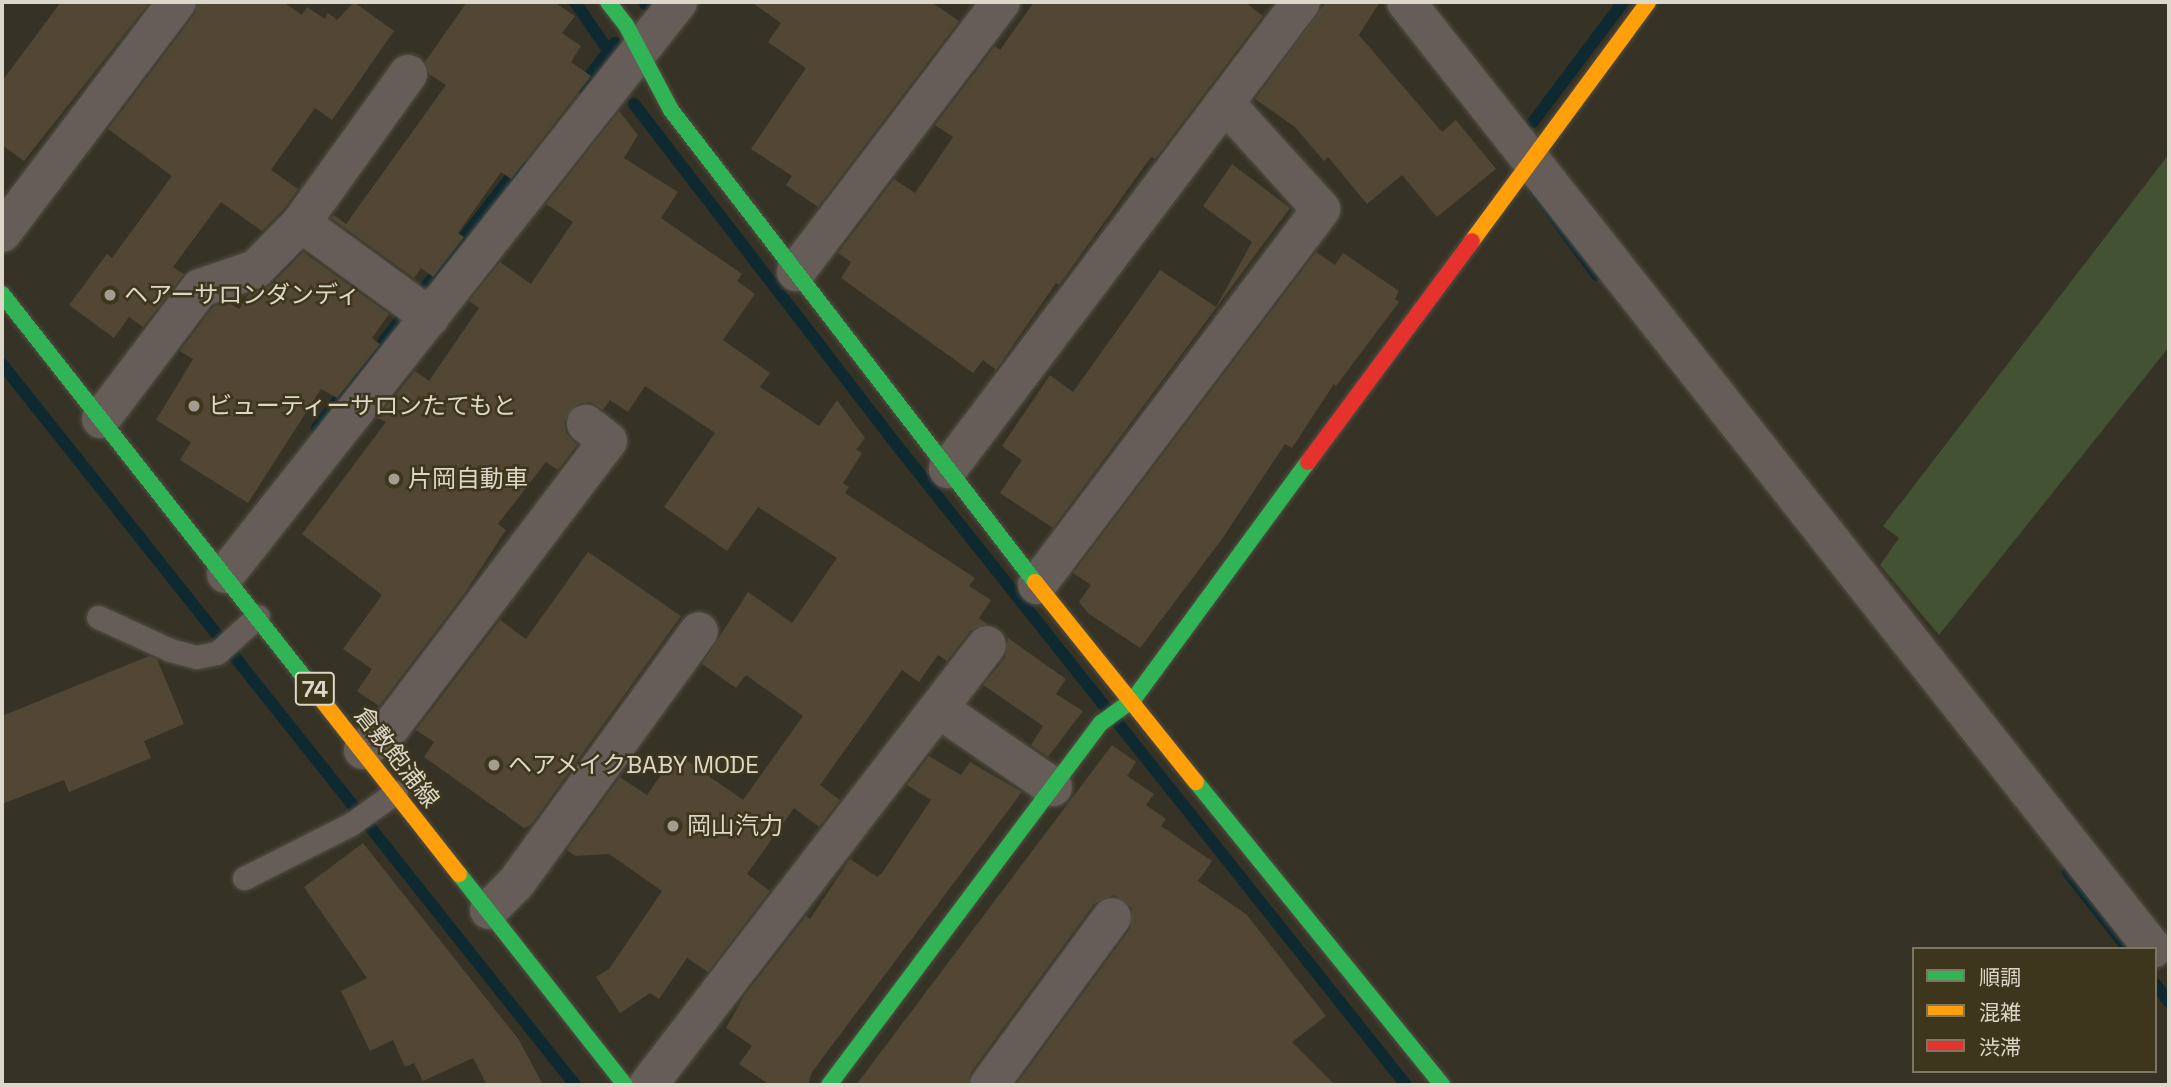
<!DOCTYPE html>
<meta charset="utf-8">
<style>
body{margin:0}
#map{position:relative;width:2171px;height:1087px;overflow:hidden;background:#363225;font-family:"Space Grotesk","Noto Sans JP",sans-serif}
div>[style]{position:absolute}
[style*='--x']{left:calc(var(--x)*1px);top:calc(var(--y)*1px);width:calc(var(--w)*1px);rotate:calc(var(--a)*1deg)}
.green>*{inset:0;background:#425232}
.stream>*{height:12px;margin:-6px;padding:0 6px;transform-origin:6px;border-radius:6px;background:#0e2930}
.building>*{inset:0;background:#514734}
.roads{filter:drop-shadow(0 0 2px #524f44) drop-shadow(0 0 2px #524f44)}
.lane>*{height:23px;margin:-11.5px;padding:0 11.5px;transform-origin:11.5px;border-radius:11.5px;background:#675d58}
.street>*{height:38px;margin:-19px;padding:0 19px;transform-origin:19px;border-radius:19px;background:#675d58}
.fast>*{height:16px;margin:-8px;padding:0 8px;transform-origin:8px;border-radius:8px;background:#30b455}
.slow>*{height:16px;margin:-8px;padding:0 8px;transform-origin:8px;border-radius:8px;background:#ff9f0a}
.jam>*{height:16px;margin:-8px;padding:0 8px;transform-origin:8px;border-radius:8px;background:#e5322d}
.dots>*{width:19px;height:19px;translate:-50% -50%;box-sizing:border-box;border:4px solid #3e351d;border-radius:50%}
span{translate:-50% -50%;white-space:nowrap;text-align:center;line-height:1.15;-webkit-text-stroke:5px #3e351d;paint-order:stroke}
.shield-label span{padding:2px 5px;background:#3e351d;border:2px solid;border-radius:5px;-webkit-text-stroke-width:0}
.shield-label{font-size:23px;color:#dcd7c8;font-weight:700}
.poi-label{font-size:24px;color:#dcd7c8}
.left{translate:0 -50%;text-align:left}
.street-label{font-size:24px;color:#dcd7c8}
.frame{position:absolute;inset:0;border:4px solid #dcd7c8;pointer-events:none}
.legend{position:absolute;left:1912px;top:947px;width:245px;height:126px;box-sizing:border-box;background:#3e351d;border:2px solid #7d7661;margin:0;padding:9px 12px;list-style:none;font-size:21px;color:#dcd7c8}
.legend li{display:flex;align-items:center;gap:14px;height:35px}
.legend b{width:35px;border:2px solid #7d7661}
</style>
<div id="map">
<div class="green">
<div style="clip-path:polygon(2169px 154px,2169px 347px,1939px 635px,1880px 565px,1899px 538px,1883px 526px)"></div>
</div>
<div class="stream">
<div style="--x:575;--y:2;--w:65;--a:55.6"></div>
<div style="--x:645;--y:4;--w:3;--a:-45"></div>
<div style="--x:581;--y:87;--w:56;--a:-52.3"></div>
<div style="--x:634;--y:104;--w:441;--a:52.4"></div>
<div style="--x:903;--y:453;--w:808;--a:51.48"></div>
<div style="--x:1533;--y:122;--w:150;--a:-53.1"></div>
<div style="--x:1535;--y:191;--w:104;--a:53.6"></div>
<div style="--x:2;--y:364;--w:921;--a:51.52"></div>
<div style="--x:317;--y:428;--w:332;--a:-52.3"></div>
<div style="--x:2068;--y:872;--w:98;--a:52.1"></div>
<div style="--x:2155;--y:984;--w:23;--a:52"></div>
</div>
<div class="building">
<div style="clip-path:polygon(61px 2px,150px 2px,24px 161px,2px 145px,2px 81px)"></div>
<div style="clip-path:polygon(198px 2px,283px 2px,302px 15px,307px 7px,325px 19px,328px 13px,337px 20px,354px 2px,394px 31px,332px 120px,315px 108px,271px 170px,298px 189px,284px 209px,262px 231px,221px 202px,173px 267px,184px 274px,143px 327px,129px 317px,114px 338px,69px 305px,107px 254px,112px 258px,172px 176px,108px 129px,194px 15px)"></div>
<div style="clip-path:polygon(467px 2px,554px 2px,575px 16px,562px 33px,581px 46px,571px 62px,591px 76px,511px 179px,501px 172px,458px 233px,464px 237px,433px 277px,421px 268px,414px 278px,331px 218px,334px 215px,346px 224px,446px 85px,429px 74px,425px 62px)"></div>
<div style="clip-path:polygon(751px 2px,931px 2px,959px 21px,818px 207px,786px 185px,792px 176px,751px 149px,806px 68px,768px 42px,781px 23px)"></div>
<div style="clip-path:polygon(1034px 2px,1245px 2px,1263px 16px,1155px 159px,1151px 157px,1059px 285px,1056px 283px,996px 370px,983px 360px,973px 373px,841px 278px,851px 262px,838px 253px,894px 179px,915px 193px,953px 137px,935px 125px,995px 46px,1000px 50px)"></div>
<div style="clip-path:polygon(1326px 2px,1380px 2px,1359px 35px,1442px 132px,1456px 120px,1496px 169px,1437px 217px,1402px 175px,1367px 204px,1328px 157px,1324px 161px,1295px 127px,1255px 99px)"></div>
<div style="clip-path:polygon(619px 111px,638px 135px,624px 158px,678px 192px,661px 218px,742px 274px,737px 281px,755px 294px,723px 340px,770px 373px,760px 387px,819px 426px,837px 400px,865px 438px,856px 450px,862px 453px,843px 483px,849px 487px,845px 493px,975px 578px,969px 586px,991px 600px,979px 618px,987px 624px,970px 631px,947px 661px,938px 655px,919px 682px,902px 670px,820px 785px,840px 800px,819px 827px,794px 808px,747px 874px,770px 891px,708px 972px,687px 958px,659px 999px,650px 993px,620px 1013px,596px 977px,609px 969px,662px 891px,609px 854px,575px 856px,567px 850px,620px 777px,647px 795px,676px 753px,743px 800px,803px 716px,746px 675px,736px 688px,702px 664px,748px 592px,792px 623px,837px 558px,758px 507px,727px 551px,664px 507px,715px 433px,645px 386px,628px 412px,610px 400px,603px 410px,590px 402px,578px 404px,564px 422px,566px 433px,577px 445px,558px 470px,546px 462px,498px 524px,506px 530px,464px 594px,379px 706px,357px 691px,372px 669px,343px 649px,382px 595px,302px 534px,386px 422px,377px 418px,415px 371px,429px 381px,479px 308px,469px 301px,500px 262px,531px 284px,573px 222px,546px 204px)"></div>
<div style="clip-path:polygon(1232px 164px,1290px 208px,1053px 528px,1000px 493px,1022px 460px,1002px 446px,1050px 375px,1073px 392px,1160px 270px,1216px 307px,1252px 242px,1203px 206px)"></div>
<div style="clip-path:polygon(303px 252px,389px 314px,372px 338px,380px 344px,337px 398px,321px 389px,248px 503px,180px 460px,191px 442px,156px 420px,193px 359px,180px 351px,213px 307px,228px 302px,239px 309px,248px 295px,271px 285px)"></div>
<div style="clip-path:polygon(1316px 252px,1335px 265px,1343px 253px,1399px 291px,1395px 299px,1399px 302px,1336px 386px,1334px 384px,1292px 448px,1285px 444px,1222px 539px,1140px 648px,1088px 613px,1079px 602px,1091px 585px,1073px 573px)"></div>
<div style="clip-path:polygon(588px 552px,681px 616px,531px 825px,524px 828px,424px 757px,434px 742px,416px 730px,500px 620px,526px 639px)"></div>
<div style="clip-path:polygon(1008px 638px,1066px 679px,1056px 694px,1083px 711px,1048px 757px,1031px 745px,1043px 726px,983px 685px,1005px 658px)"></div>
<div style="clip-path:polygon(149px 656px,157px 659px,184px 724px,144px 741px,151px 758px,69px 792px,64px 780px,2px 804px,2px 716px)"></div>
<div style="clip-path:polygon(1112px 745px,1136px 762px,1127px 776px,1154px 794px,1146px 805px,1166px 819px,1161px 826px,1212px 861px,1198px 881px,1247px 915px,1326px 1016px,1292px 1042px,1335px 1085px,1016px 1085px,1130px 929px,1132px 908px,1114px 895px,1094px 904px,971px 1072px,968px 1085px,856px 1085px)"></div>
<div style="clip-path:polygon(929px 756px,961px 775px,970px 762px,1022px 792px,812px 1072px,808px 1085px,770px 1085px,739px 1064px,752px 1046px,726px 1028px,744px 996px,806px 916px,810px 919px,850px 859px,877px 877px,882px 873px,931px 800px,907px 785px)"></div>
<div style="clip-path:polygon(363px 843px,519px 1040px,543px 1085px,487px 1085px,473px 1058px,423px 1081px,414px 1063px,405px 1067px,393px 1040px,370px 1051px,341px 991px,367px 978px,304px 887px)"></div>
</div>
<div class="roads">
<div class="lane">
<div style="--x:98;--y:617;--w:79;--a:24.6"></div>
<div style="--x:170;--y:650;--w:27;--a:15"></div>
<div style="--x:196;--y:657;--w:21;--a:-11"></div>
<div style="--x:217;--y:653;--w:55;--a:-42.1"></div>
<div style="--x:244;--y:878;--w:120;--a:-26.8"></div>
<div style="--x:351;--y:824;--w:55;--a:-35.4"></div>
</div>
<div class="street">
<div style="--x:1406;--y:2;--w:1206;--a:51.73"></div>
<div style="--x:408;--y:74;--w:183;--a:125.7"></div>
<div style="--x:301;--y:223;--w:160;--a:36.1"></div>
<div style="--x:2;--y:233;--w:290;--a:-52.9"></div>
<div style="--x:796;--y:272;--w:339;--a:-52.8"></div>
<div style="--x:101;--y:419;--w:164;--a:-52.9"></div>
<div style="--x:200;--y:288;--w:59;--a:-18.7"></div>
<div style="--x:256;--y:269;--w:64;--a:-45.6"></div>
<div style="--x:948;--y:469;--w:585;--a:-52.91"></div>
<div style="--x:226;--y:574;--w:729;--a:-51.68"></div>
<div style="--x:1037;--y:585;--w:471;--a:-52.9"></div>
<div style="--x:1321;--y:209;--w:143;--a:-132.2"></div>
<div style="--x:939;--y:709;--w:138;--a:34.4"></div>
<div style="--x:363;--y:750;--w:35;--a:-39"></div>
<div style="--x:390;--y:728;--w:360;--a:-52.8"></div>
<div style="--x:608;--y:441;--w:28;--a:-142"></div>
<div style="--x:489;--y:910;--w:38;--a:-45"></div>
<div style="--x:516;--y:883;--w:311;--a:-54"></div>
<div style="--x:648;--y:1085;--w:555;--a:-52.39"></div>
<div style="--x:989;--y:1085;--w:208;--a:-53.8"></div>
</div>
<div class="fast">
<div style="--x:608;--y:2;--w:29;--a:52"></div>
<div style="--x:626;--y:25;--w:96;--a:62.1"></div>
<div style="--x:671;--y:110;--w:596;--a:52.36"></div>
<div style="--x:2;--y:294;--w:511;--a:51.76"></div>
<div style="--x:1196;--y:782;--w:390;--a:50.9"></div>
<div style="--x:459;--y:874;--w:268;--a:51.8"></div>
<div style="--x:829;--y:1085;--w:453;--a:-53.1"></div>
<div style="--x:1101;--y:723;--w:39;--a:-36"></div>
<div style="--x:1133;--y:700;--w:295;--a:-53.7"></div>
</div>
<div class="slow">
<div style="--x:1472;--y:241;--w:297;--a:-53.6"></div>
<div style="--x:1035;--y:582;--w:257;--a:51.2"></div>
<div style="--x:318;--y:695;--w:228;--a:51.8"></div>
</div>
<div class="jam">
<div style="--x:1308;--y:462;--w:275;--a:-53.4"></div>
</div>
</div>
<div class="dots">
<div style="left:110px;top:295px;background:#a29d8f"></div>
<div style="left:194px;top:406px;background:#a29d8f"></div>
<div style="left:394px;top:479px;background:#a29d8f"></div>
<div style="left:494px;top:765px;background:#a29d8f"></div>
<div style="left:673px;top:826px;background:#a29d8f"></div>
</div>
<div class="shield-label">
<span style="left:315px;top:689px">74</span>
</div>
<div class="poi-label">
<span class="left" style="left:124px;top:295px">ヘアーサロンダンディ</span>
<span class="left" style="left:208px;top:406px">ビューティーサロンたてもと</span>
<span class="left" style="left:408px;top:479px">片岡自動車</span>
<span class="left" style="left:508px;top:765px">ヘアメイクBABY MODE</span>
<span class="left" style="left:687px;top:826px">岡山汽力</span>
</div>
<div class="street-label">
<span style="left:397px;top:757px;rotate:52deg">倉敷飽浦線</span>
</div>
<div class="frame"></div>
<ul class="legend">
<li><b style="height:9px;background:#30b455"></b>順調</li>
<li><b style="height:9px;background:#ff9f0a"></b>混雑</li>
<li><b style="height:9px;background:#e5322d"></b>渋滞</li>
</ul>
</div>
